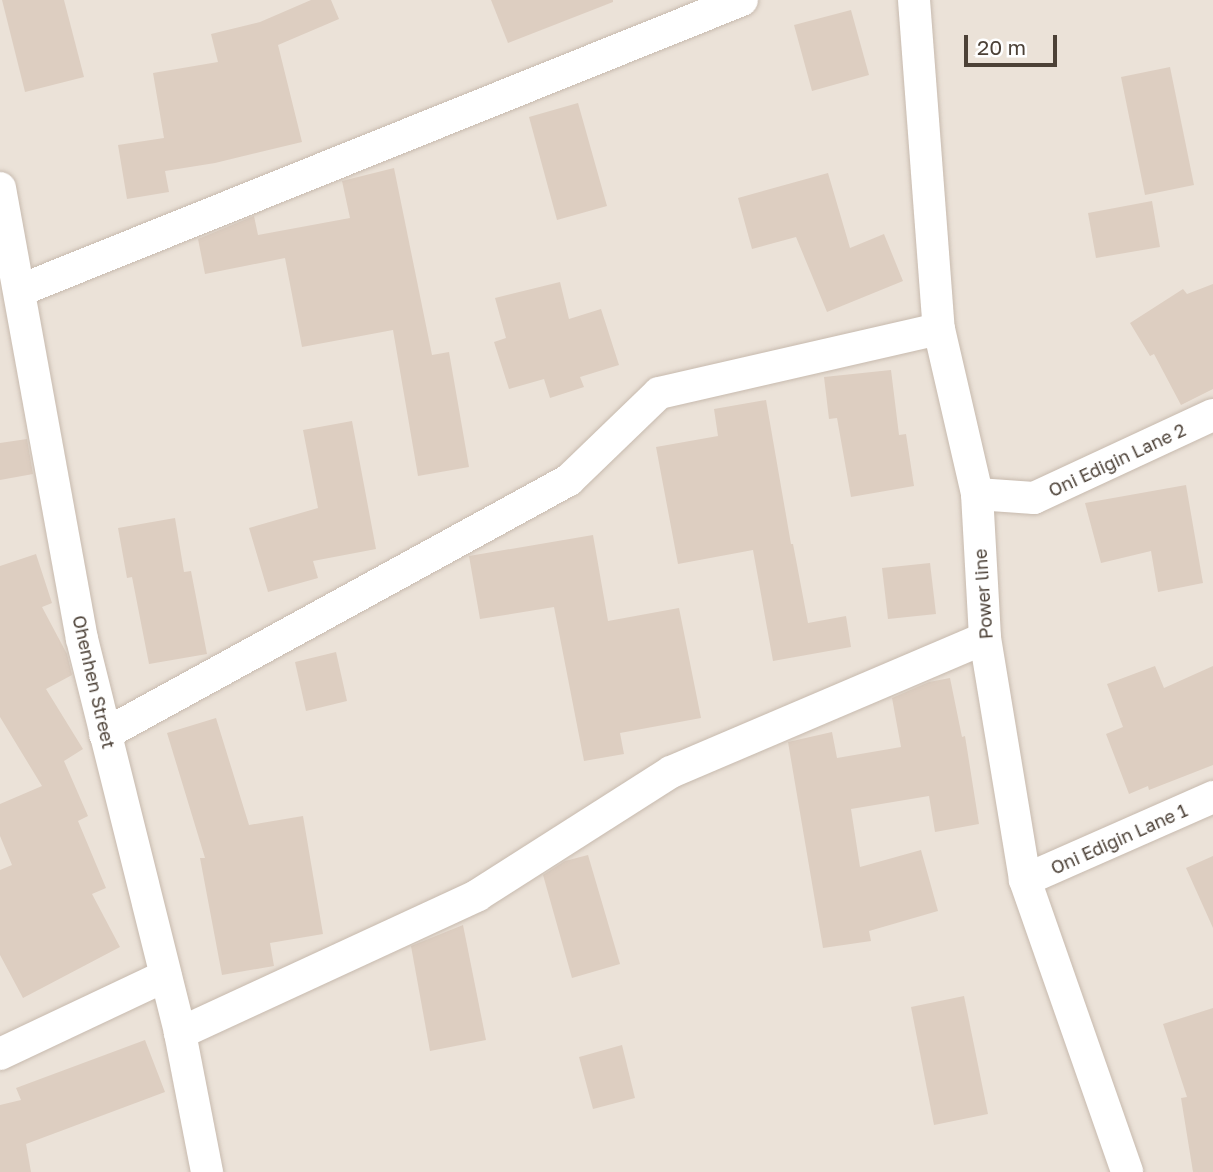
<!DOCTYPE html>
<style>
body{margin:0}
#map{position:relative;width:1213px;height:1172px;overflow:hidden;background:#f7f1ea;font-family:"Golos Text",sans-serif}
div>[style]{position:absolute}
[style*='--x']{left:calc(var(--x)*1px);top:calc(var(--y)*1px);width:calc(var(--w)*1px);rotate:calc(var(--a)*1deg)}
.residential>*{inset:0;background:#ebe2d8}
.building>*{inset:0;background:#ddcec1}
.roads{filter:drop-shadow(0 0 2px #c7baae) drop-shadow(0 0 2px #c7baae)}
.minor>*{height:32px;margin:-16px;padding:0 16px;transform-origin:16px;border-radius:16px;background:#fff}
span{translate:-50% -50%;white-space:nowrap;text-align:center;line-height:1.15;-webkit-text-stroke:7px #fff;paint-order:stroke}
.street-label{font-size:18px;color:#4c4137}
.scale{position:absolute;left:964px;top:35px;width:93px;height:32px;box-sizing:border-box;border:4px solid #4c4137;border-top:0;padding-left:9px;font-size:21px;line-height:24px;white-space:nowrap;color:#4c4137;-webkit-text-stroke:5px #fff;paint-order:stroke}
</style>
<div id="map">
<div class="residential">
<div style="clip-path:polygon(0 0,1213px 0,1213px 1172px,0 1172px)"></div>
</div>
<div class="building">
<div style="clip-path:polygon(2px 0,64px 0,84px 77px,25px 92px)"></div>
<div style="clip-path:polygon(311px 0,331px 0,339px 19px,278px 45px,302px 142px,215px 163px,165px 171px,169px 192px,127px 199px,118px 145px,164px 138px,153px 73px,218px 62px,211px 34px,260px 22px)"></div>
<div style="clip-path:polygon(491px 0,613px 0,613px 2px,508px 43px)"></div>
<div style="clip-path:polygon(851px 10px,869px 75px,812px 91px,794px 25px)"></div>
<div style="clip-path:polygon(1170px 67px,1194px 185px,1145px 195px,1121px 77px)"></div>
<div style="clip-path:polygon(578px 103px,607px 206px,557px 220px,529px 117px)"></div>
<div style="clip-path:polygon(394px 168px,432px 355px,449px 352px,469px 467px,418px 476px,393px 330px,302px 347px,285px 258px,205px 274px,198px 239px,254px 216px,258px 235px,350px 218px,342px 181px)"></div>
<div style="clip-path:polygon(828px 173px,850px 248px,884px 234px,903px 281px,827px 312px,796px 237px,752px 249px,738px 198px)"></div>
<div style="clip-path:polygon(1152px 201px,1160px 247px,1096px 258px,1088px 213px)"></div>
<div style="clip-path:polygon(560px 282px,569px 319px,601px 309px,619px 365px,580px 377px,584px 387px,550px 398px,544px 379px,509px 389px,494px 342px,506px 338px,495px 298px)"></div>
<div style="clip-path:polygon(1213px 284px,1213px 389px,1181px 405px,1154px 354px,1150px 356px,1130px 323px,1183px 289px,1187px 294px)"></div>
<div style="clip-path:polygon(891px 370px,899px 435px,906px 434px,914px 486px,851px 497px,837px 418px,829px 419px,824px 377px)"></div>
<div style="clip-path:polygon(766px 400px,791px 544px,793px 544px,808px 623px,846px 616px,851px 647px,773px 661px,753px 550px,678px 564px,656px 447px,718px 436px,714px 409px)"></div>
<div style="clip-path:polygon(352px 421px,376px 549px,313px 561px,318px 578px,268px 592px,249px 528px,318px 508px,303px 430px)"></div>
<div style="clip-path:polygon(27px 439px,33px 474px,0 480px,0 443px)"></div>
<div style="clip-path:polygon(1186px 485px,1203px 583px,1158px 592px,1151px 551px,1101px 563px,1085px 503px)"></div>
<div style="clip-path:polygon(175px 518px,184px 572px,191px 571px,207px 654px,149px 664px,132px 577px,127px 578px,118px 528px)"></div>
<div style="clip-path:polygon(593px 535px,608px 621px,679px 608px,701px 718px,620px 733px,624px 754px,584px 761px,554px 607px,480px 619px,469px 556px)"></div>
<div style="clip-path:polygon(36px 554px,52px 603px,42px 607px,67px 654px,72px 675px,46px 689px,83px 749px,64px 761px,88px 816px,78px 821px,106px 888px,92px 894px,120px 947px,23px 998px,0 955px,0 870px,12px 865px,0 836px,0 804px,42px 786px,0 717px,0 566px)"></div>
<div style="clip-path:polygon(930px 563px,936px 614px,888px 619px,882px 568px)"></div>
<div style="clip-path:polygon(336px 652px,347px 701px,306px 711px,295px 662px)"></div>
<div style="clip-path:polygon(1155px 666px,1164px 688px,1213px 666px,1213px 765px,1149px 790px,1148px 786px,1129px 794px,1106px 734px,1123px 727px,1107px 684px)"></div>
<div style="clip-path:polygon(950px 678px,962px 737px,965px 736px,979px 824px,935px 832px,929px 796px,851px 809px,860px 867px,921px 850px,938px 911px,869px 931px,871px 941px,823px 948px,788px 742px,832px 732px,837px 758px,901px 747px,892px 698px,929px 682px)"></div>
<div style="clip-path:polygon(216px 718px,249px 825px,303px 816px,323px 934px,270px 943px,274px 966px,222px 975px,200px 858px,205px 858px,167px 733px)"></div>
<div style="clip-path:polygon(588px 855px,620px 964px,572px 978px,543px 875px,565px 861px)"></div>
<div style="clip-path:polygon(1213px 856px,1213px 928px,1186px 868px)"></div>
<div style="clip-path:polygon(463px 925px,486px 1040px,430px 1051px,411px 946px)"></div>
<div style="clip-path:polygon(964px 996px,988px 1114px,934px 1125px,911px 1007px)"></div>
<div style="clip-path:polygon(1213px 1008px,1213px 1172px,1193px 1172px,1181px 1098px,1187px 1097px,1163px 1024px)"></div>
<div style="clip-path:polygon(145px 1040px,165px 1092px,26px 1144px,31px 1172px,0 1172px,0 1105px,21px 1100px,16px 1088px)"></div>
<div style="clip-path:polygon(622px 1045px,635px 1098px,593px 1109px,579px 1057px)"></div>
</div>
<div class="roads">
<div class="minor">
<div style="--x:914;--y:0;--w:330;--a:85.7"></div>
<div style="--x:939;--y:329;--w:169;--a:77"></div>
<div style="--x:977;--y:494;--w:144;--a:86.8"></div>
<div style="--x:985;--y:638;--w:245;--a:80.6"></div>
<div style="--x:1025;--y:880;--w:309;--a:70.7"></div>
<div style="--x:0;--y:188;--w:458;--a:79.7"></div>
<div style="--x:82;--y:639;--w:406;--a:76"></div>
<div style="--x:180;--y:1033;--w:142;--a:79"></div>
<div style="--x:21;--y:290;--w:777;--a:-21.91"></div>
<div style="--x:977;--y:494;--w:57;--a:4"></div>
<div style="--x:1034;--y:498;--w:197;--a:-24.9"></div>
<div style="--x:105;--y:734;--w:529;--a:-28.7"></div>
<div style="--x:569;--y:480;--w:125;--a:-44"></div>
<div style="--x:659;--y:393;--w:287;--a:-12.9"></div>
<div style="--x:1025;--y:880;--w:206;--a:-23.8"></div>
<div style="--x:180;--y:1033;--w:328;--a:-24.8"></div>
<div style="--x:478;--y:895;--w:229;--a:-32.5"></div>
<div style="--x:671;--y:772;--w:341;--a:-23.1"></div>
<div style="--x:0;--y:1054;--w:183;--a:-25.3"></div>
</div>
</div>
<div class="street-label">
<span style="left:1117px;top:460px;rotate:-25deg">Oni Edigin Lane 2</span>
<span style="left:983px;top:594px;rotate:-94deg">Power line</span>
<span style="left:94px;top:682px;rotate:77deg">Ohenhen Street</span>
<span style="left:1119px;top:839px;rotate:-24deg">Oni Edigin Lane 1</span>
</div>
<div class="scale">20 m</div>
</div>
